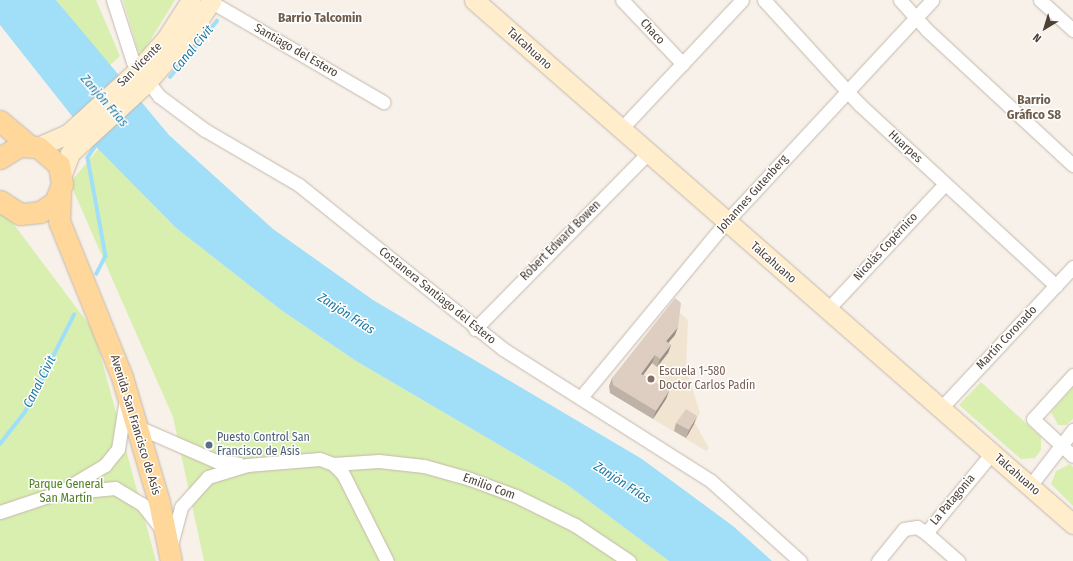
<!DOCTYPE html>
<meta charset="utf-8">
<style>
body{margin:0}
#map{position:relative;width:1073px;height:561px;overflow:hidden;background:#f7f1ea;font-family:"Fira Sans Condensed",sans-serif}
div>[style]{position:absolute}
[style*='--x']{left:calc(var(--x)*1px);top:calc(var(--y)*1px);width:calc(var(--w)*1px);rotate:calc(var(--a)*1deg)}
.education>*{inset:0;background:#f1e5d2}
.green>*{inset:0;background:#d9efaf}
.water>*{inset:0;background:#a1dff9}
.stream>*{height:3.5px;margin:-1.75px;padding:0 1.75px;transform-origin:1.75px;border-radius:1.75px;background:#a1dff9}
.roads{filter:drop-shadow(0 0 1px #c3b8ab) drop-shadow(0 0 1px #c3b8ab)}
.street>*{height:13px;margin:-6.5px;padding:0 6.5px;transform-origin:6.5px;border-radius:6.5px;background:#fff}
.secondary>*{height:19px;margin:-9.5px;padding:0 9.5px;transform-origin:9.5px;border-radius:9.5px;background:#ffedcb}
.primary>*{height:21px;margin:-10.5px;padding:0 10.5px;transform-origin:10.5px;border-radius:10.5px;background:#ffd79a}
.wall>*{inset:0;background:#beb1a6}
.shaded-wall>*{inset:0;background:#9b9087}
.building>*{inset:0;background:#ddcec1}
.dots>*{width:11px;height:11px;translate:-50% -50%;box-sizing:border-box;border:2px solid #fff;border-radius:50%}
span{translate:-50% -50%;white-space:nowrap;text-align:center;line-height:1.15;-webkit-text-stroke:3px #fff;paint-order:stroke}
.street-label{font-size:12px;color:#4c4137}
.education-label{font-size:12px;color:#785e54}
.left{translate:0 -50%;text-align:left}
.service-label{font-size:12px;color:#4e5e75}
.park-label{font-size:12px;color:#508021}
.neighbourhood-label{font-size:13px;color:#705e4d;font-weight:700}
.water-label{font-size:13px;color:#1f7aa2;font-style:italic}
.north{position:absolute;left:1025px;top:8px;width:40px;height:40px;-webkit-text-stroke:3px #fff;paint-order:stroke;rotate:218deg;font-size:11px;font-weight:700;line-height:16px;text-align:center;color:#4c4137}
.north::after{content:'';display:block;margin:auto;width:14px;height:18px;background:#4c4137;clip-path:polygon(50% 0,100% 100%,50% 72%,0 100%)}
</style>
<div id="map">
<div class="education">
<div style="clip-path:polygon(672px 306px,688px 320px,686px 369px,700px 413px,695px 423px,709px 448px,706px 451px,610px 393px)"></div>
</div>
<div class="green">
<div style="clip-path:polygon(56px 0,96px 0,120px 56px,109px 66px)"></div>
<div style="clip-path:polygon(123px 0,175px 0,143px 52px,138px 51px)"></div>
<div style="clip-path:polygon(98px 149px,176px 228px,281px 310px,356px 361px,566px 484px,669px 561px,204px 561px,173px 417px,70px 183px)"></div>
<div style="clip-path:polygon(0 206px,94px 331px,156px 561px,0 561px)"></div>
<div style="clip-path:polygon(981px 382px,1041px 437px,1041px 450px,1035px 458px,1021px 459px,959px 405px)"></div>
<div style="clip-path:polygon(1073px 387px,1073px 419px,1066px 425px,1058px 425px,1051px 412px)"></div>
<div style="clip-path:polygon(1070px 464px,1073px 467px,1073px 506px,1051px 484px,1056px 471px)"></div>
</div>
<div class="water">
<div style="clip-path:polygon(0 0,56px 0,169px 135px,273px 229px,373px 300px,642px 459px,733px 526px,772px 561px,669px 561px,566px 484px,356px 361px,281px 310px,176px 228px,98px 149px,0 25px)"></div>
</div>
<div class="stream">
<div style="--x:170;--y:77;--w:73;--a:-50"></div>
<div style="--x:96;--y:146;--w:14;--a:124"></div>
<div style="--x:88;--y:158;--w:100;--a:79.6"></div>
<div style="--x:106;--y:256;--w:20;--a:117"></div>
<div style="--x:0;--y:444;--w:41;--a:-52"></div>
<div style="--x:25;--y:412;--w:109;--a:-63.2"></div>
</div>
<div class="roads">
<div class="street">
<div style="--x:113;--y:0;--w:65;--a:72.1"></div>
<div style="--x:133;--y:62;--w:43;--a:52.6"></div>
<div style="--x:159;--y:96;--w:57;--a:36.5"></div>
<div style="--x:205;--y:130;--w:109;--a:30.3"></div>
<div style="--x:299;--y:185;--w:262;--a:38.8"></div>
<div style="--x:503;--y:349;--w:246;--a:32.4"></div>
<div style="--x:711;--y:481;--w:120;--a:42"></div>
<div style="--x:208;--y:0;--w:203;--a:30.2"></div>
<div style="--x:622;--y:0;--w:88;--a:46.4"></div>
<div style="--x:764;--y:0;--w:141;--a:47.6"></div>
<div style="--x:859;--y:104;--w:268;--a:42.7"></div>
<div style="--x:900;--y:0;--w:40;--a:48"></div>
<div style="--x:927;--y:30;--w:199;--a:42.8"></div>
<div style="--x:1040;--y:0;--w:45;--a:42.3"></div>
<div style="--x:620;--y:130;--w:178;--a:-46.8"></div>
<div style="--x:827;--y:310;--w:173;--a:-46.9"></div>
<div style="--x:475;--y:329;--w:245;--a:-45.5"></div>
<div style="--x:1073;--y:375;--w:59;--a:132.3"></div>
<div style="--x:1033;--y:419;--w:54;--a:42.8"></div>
<div style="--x:582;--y:396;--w:226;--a:-50.4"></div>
<div style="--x:726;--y:222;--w:303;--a:-47.1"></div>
<div style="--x:941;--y:408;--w:193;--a:-46.9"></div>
<div style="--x:138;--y:427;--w:85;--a:23.6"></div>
<div style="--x:216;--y:461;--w:23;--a:7"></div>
<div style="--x:333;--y:464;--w:46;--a:-3.7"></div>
<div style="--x:379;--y:461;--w:45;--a:6.3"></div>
<div style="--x:424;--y:466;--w:48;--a:15.8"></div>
<div style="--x:470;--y:479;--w:49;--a:20.3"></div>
<div style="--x:516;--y:496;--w:66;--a:26.2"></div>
<div style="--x:575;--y:525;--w:65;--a:33.7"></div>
<div style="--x:1030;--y:486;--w:71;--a:-52.5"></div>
<div style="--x:68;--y:487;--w:43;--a:-30.7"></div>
<div style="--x:105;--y:465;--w:21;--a:-51"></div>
<div style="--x:118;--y:449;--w:45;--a:-81"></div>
<div style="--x:0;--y:512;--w:57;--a:-18.4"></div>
<div style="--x:54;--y:494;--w:61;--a:-5.6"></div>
<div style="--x:115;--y:488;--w:31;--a:31"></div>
<div style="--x:142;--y:504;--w:28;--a:52"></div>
<div style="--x:926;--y:533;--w:43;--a:41.2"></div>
<div style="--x:172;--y:541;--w:35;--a:-75"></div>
<div style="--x:181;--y:507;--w:40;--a:-48"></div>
<div style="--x:208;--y:477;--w:41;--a:-17.1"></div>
<div style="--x:247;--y:465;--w:73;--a:-4.7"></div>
<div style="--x:320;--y:459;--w:14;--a:21"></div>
<div style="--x:333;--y:464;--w:14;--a:45"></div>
<div style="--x:343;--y:474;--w:97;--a:63.2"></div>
<div style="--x:878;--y:561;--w:41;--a:-50.9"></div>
<div style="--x:904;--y:529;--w:13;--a:-9"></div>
<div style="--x:917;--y:527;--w:11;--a:34"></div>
<div style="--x:926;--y:533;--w:104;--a:-50.5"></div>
</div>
<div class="secondary">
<div style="--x:474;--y:0;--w:796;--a:41.18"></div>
<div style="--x:38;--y:147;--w:34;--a:-24"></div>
<div style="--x:69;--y:133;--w:93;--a:-42.4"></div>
<div style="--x:138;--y:70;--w:42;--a:-47.9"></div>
<div style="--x:166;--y:39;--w:46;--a:-57.3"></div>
<div style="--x:62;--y:174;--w:22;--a:-69"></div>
<div style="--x:70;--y:153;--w:103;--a:-42.6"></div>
<div style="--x:146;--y:83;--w:64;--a:-48.8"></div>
<div style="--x:188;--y:35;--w:42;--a:-55.6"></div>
</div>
<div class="primary">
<div style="--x:0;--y:121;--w:38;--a:40"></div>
<div style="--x:0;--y:158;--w:22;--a:-32"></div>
<div style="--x:19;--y:146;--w:19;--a:3"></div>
<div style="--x:38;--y:147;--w:28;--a:41"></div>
<div style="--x:59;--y:165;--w:19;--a:81"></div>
<div style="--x:62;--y:184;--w:19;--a:111"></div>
<div style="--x:55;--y:202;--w:18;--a:146"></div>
<div style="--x:40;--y:212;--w:20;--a:174"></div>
<div style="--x:20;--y:214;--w:24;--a:-147"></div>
<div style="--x:60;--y:194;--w:27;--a:92"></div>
<div style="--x:59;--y:221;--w:168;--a:68"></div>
<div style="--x:122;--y:377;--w:130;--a:73.5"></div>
<div style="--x:159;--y:502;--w:60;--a:78.5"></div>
</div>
</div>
<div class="wall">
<div style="clip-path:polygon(675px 335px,668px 343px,671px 345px,668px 353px,657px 367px,652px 363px,643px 375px,669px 391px,666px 399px,653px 419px,610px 393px,609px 386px,612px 378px)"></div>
<div style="clip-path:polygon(676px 423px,694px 424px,686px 438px,674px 431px)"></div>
</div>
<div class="shaded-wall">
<div style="clip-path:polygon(678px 327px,675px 335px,663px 349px,666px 341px)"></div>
<div style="clip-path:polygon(671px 345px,668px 353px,657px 367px,660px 359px)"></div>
<div style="clip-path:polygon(655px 355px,652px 363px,638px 382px,641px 374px)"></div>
<div style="clip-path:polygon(669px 391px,666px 399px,653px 419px,656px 411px)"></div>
<div style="clip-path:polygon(697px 416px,694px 424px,686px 438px,689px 430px)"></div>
</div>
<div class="building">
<div style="clip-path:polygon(675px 298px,681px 303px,678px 327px,666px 341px,671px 345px,660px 359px,655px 355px,641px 374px,669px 391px,656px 411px,613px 385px,612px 378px)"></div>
<div style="clip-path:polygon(686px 409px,697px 416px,689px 430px,676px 423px)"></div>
</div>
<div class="dots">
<div style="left:651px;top:379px;background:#8d6e63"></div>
<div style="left:209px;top:445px;background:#5c6f8a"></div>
</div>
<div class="street-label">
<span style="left:652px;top:32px;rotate:47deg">Chaco</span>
<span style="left:529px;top:49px;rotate:42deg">Talcahuano</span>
<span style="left:296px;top:51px;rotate:30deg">Santiago del Estero</span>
<span style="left:140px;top:65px;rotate:-45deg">San Vicente</span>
<span style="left:905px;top:147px;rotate:43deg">Huarpes</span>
<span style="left:753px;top:194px;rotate:-48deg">Johannes Gutenberg</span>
<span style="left:561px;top:241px;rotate:-45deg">Robert Edward Bowen</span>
<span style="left:886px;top:247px;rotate:-47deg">Nicolás Copérnico</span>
<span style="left:773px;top:263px;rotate:41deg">Talcahuano</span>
<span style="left:437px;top:296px;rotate:39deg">Costanera Santiago del Estero</span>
<span style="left:1007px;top:338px;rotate:-47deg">Martín Coronado</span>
<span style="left:135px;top:425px;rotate:73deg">Avenida San Francisco de Asís</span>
<span style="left:1017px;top:475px;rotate:41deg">Talcahuano</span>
<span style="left:489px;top:487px;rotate:20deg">Emilio Com</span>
<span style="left:953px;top:500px;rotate:-50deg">La Patagonia</span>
</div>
<div class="education-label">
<span class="left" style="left:659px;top:379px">Escuela 1-580<br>Doctor Carlos Padín</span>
</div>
<div class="service-label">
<span class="left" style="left:217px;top:445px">Puesto Control San<br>Francisco de Asis</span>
</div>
<div class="park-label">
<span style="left:66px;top:492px">Parque General<br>San Martín</span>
</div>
<div class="neighbourhood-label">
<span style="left:320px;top:18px">Barrio Talcomin</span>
<span style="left:1034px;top:108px">Barrio<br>Gráfico S8</span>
</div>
<div class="water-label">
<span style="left:193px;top:49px;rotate:-50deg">Canal Civit</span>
<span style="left:104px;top:101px;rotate:49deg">Zanjón Frías</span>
<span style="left:346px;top:314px;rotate:33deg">Zanjón Frías</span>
<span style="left:40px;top:382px;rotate:-63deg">Canal Civit</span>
<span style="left:622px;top:483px;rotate:33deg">Zanjón Frías</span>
</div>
<div class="north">N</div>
</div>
